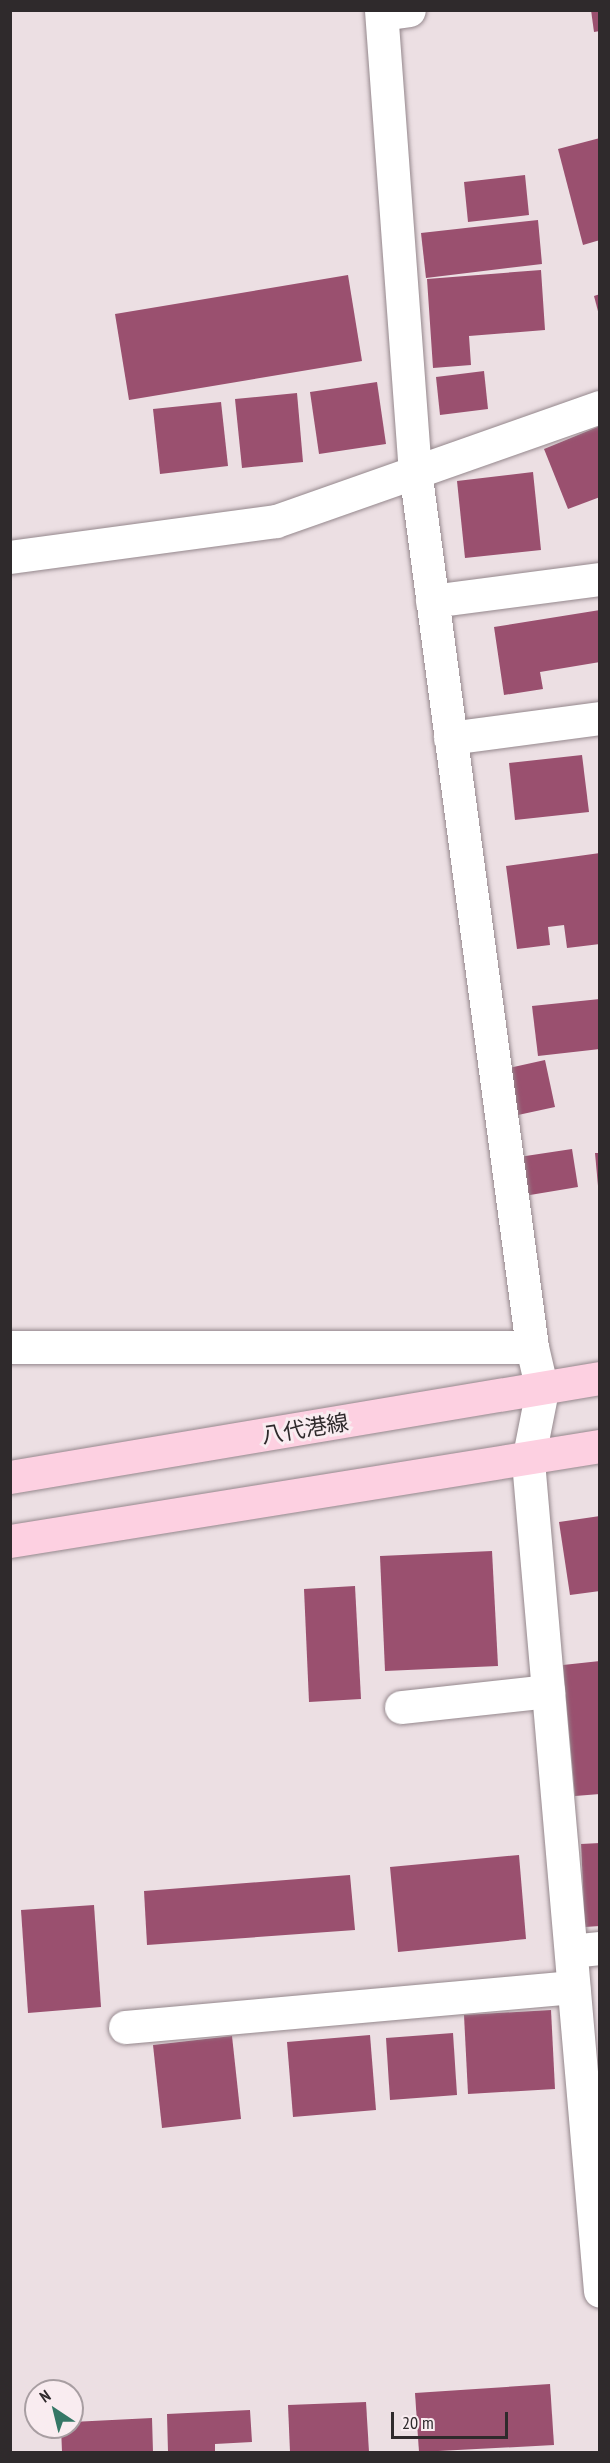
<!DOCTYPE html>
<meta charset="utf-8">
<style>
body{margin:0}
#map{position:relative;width:610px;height:2463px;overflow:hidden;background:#ecdfe3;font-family:"PT Sans Narrow","Noto Sans JP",sans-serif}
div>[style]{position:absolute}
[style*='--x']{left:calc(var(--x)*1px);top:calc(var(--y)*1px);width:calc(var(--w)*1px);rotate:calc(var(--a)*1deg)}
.building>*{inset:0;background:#9a506f}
.roads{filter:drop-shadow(0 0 2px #95888d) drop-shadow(0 0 2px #95888d)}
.minor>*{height:33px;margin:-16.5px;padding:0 16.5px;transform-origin:16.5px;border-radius:16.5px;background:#fff}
.major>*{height:33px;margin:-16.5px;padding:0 16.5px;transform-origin:16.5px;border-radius:16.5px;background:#fdd0e1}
span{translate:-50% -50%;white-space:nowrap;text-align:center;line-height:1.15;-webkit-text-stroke:6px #f9ecf0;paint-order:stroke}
.street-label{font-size:22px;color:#2f2a2c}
.frame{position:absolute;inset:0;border:12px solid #2f2a2c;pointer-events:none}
.north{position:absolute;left:24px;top:2379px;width:60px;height:60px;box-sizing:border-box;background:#f9ecf0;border:2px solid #a89ea2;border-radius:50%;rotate:325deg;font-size:16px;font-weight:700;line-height:24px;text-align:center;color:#2f2a2c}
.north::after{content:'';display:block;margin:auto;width:21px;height:27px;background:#357766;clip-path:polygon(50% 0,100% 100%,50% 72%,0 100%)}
.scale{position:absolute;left:391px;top:2412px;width:117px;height:27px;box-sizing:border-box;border:3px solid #2f2a2c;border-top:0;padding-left:8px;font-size:18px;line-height:21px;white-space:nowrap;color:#2f2a2c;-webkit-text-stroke:4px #f9ecf0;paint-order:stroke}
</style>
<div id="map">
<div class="building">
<div style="clip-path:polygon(591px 10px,600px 10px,600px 31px,594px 32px)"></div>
<div style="clip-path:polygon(600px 138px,600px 240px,583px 245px,558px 149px)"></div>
<div style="clip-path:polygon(525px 175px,529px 215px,468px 222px,464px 182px)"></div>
<div style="clip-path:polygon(538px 220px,542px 264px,426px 278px,421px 233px)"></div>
<div style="clip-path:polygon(541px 270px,545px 330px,469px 336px,471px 365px,433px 368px,427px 279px)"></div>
<div style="clip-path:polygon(348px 275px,362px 361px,129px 400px,115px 314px)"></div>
<div style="clip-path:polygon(600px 294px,600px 315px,599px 315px,594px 296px)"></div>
<div style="clip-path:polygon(484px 371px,488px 409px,440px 415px,436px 377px)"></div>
<div style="clip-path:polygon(377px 382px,386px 444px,319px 454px,310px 392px)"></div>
<div style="clip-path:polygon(297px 393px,303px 462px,242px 468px,235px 399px)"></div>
<div style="clip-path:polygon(221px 402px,228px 466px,160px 474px,153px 409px)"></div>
<div style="clip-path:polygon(600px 426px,600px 497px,568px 509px,544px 449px)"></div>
<div style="clip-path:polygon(533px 472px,541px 550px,465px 558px,457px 481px)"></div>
<div style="clip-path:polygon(600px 610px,600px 662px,540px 672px,543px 689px,504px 695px,494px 627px)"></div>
<div style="clip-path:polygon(582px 755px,589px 812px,515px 820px,509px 763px)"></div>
<div style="clip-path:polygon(600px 853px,600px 944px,567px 948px,564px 925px,548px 927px,550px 945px,517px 949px,506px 866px)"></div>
<div style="clip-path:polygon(600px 999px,600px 1049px,538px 1056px,532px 1006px)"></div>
<div style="clip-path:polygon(545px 1060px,555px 1107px,518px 1115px,509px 1068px)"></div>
<div style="clip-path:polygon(572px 1149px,578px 1187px,524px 1196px,519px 1157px)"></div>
<div style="clip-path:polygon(595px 1153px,600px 1153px,600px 1186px,598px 1186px)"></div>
<div style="clip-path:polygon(600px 1516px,600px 1591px,570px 1595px,559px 1522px)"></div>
<div style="clip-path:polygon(492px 1551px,498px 1666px,385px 1671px,380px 1556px)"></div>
<div style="clip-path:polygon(355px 1586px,361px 1699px,309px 1702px,304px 1589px)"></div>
<div style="clip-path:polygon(600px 1661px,600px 1794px,575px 1796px,563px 1665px)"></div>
<div style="clip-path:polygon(600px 1843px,600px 1926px,585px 1927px,581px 1844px)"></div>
<div style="clip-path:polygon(519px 1855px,526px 1939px,398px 1952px,390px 1867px)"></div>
<div style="clip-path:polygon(350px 1875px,355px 1930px,147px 1945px,144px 1891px)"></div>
<div style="clip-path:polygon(94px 1905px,101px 2007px,28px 2013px,21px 1910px)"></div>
<div style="clip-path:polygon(551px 2010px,555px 2089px,468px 2094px,464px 2015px)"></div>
<div style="clip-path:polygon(453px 2033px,457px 2095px,390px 2100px,386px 2038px)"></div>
<div style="clip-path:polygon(370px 2035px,376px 2110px,293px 2117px,287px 2042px)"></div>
<div style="clip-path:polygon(232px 2036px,241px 2119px,162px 2128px,153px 2045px)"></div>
<div style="clip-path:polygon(550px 2384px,554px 2445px,419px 2452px,415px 2393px)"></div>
<div style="clip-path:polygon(366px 2402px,369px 2452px,290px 2452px,288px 2405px)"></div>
<div style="clip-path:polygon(250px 2410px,252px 2442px,215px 2444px,215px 2452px,168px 2452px,167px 2414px)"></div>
<div style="clip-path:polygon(152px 2418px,153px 2452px,62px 2452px,61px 2427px,72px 2427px,72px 2422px)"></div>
</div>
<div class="roads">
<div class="minor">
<div style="--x:381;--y:10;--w:461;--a:85.8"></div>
<div style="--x:415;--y:470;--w:885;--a:82.4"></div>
<div style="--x:532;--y:1347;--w:44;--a:76.9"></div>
<div style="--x:542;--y:1390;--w:72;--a:101.2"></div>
<div style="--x:528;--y:1461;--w:833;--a:85.04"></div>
<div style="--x:382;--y:14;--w:27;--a:-8"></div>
<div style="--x:10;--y:557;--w:268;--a:-7.7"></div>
<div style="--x:276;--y:521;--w:343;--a:-19.4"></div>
<div style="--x:432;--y:601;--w:169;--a:-7.5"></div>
<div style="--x:450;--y:738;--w:151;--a:-7.6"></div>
<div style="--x:10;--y:1347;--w:522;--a:0"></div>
<div style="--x:401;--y:1707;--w:148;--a:-6.2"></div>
<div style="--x:571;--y:1951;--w:29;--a:-6"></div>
<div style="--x:125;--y:2027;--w:450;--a:-5.1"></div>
</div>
<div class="major">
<div style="--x:10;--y:1477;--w:598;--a:-9.53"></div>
<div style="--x:10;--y:1541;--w:598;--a:-9.15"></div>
</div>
</div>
<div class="street-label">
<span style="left:305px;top:1429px;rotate:-9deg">八代港線</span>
</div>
<div class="frame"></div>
<div class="north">N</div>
<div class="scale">20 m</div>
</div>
